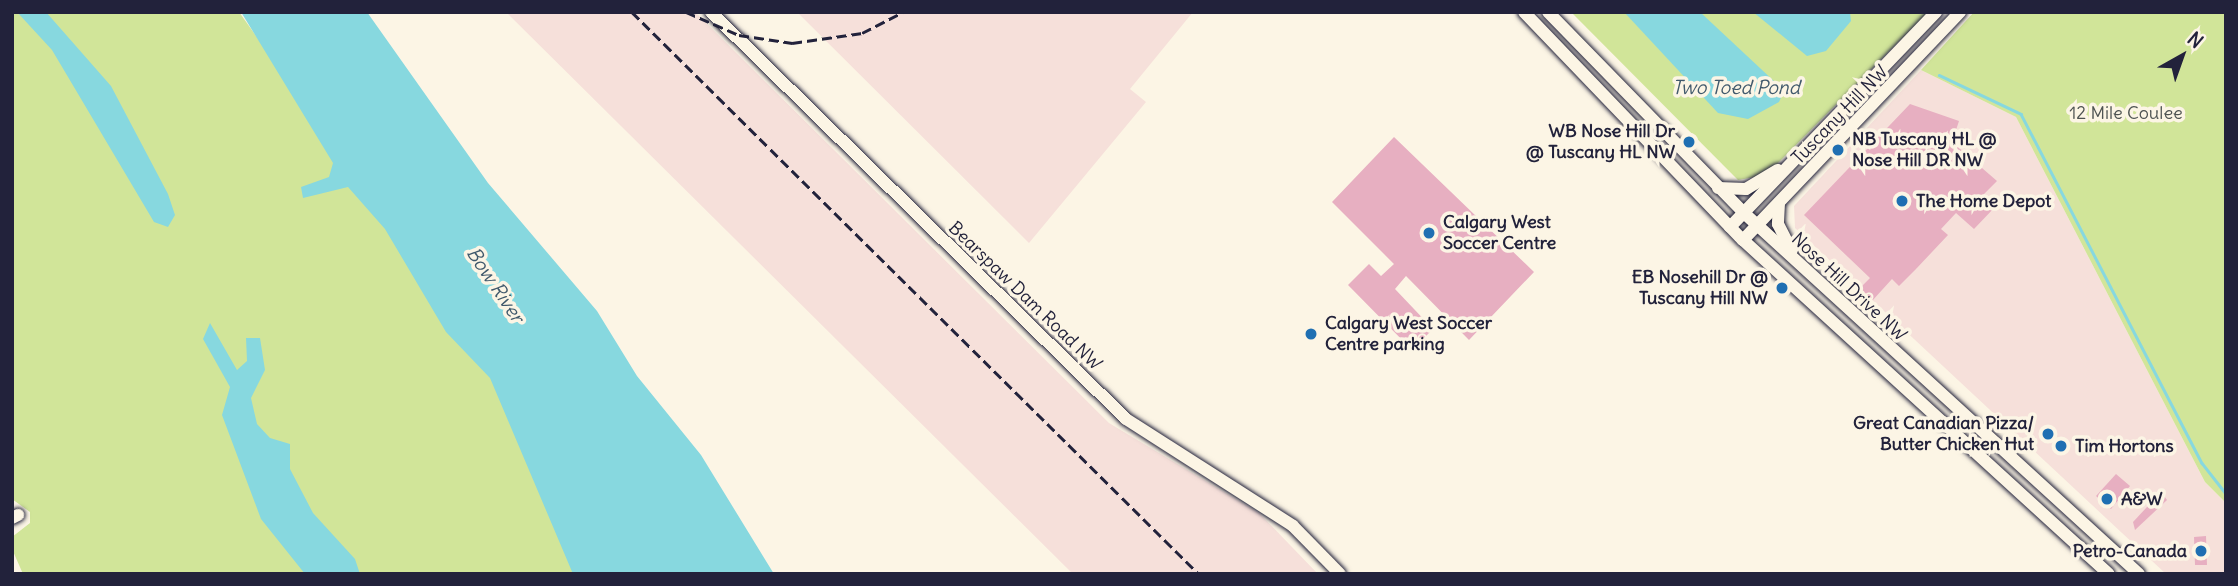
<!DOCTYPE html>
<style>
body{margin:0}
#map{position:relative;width:2238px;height:586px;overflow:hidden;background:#fcf5e5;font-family:Delius,sans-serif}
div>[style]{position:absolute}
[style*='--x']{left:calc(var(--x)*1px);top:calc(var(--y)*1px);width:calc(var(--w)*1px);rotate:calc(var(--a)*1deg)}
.built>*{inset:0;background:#f6e0da}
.green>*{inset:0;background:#d1e599}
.water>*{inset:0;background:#87d8df}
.stream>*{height:2.5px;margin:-1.25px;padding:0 1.25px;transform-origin:1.25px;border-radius:1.25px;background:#87d8df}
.building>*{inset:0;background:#e7afc1}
.roads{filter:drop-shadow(0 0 2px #22223b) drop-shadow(0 0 2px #22223b)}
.minor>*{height:12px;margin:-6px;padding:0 6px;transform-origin:6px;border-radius:6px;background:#fcf5e5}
.rail>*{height:2.5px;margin-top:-1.25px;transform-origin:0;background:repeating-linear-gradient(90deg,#22223b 0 10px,transparent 0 15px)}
.dots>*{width:19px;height:19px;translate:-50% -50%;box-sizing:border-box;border:4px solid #fcf5e5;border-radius:50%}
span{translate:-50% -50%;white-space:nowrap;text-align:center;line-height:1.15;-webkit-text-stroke:7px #fcf5e5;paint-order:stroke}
.park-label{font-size:18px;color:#4e5352}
.street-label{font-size:18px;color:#22223b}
.poi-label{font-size:18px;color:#22223b;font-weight:700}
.right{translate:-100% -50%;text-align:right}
.left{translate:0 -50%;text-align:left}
.water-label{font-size:19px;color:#40596c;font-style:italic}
.frame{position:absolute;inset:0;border:14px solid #22223b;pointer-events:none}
.north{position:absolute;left:2147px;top:21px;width:70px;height:70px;-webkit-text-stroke:5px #fcf5e5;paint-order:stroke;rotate:40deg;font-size:19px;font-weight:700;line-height:28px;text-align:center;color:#22223b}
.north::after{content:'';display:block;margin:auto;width:24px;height:32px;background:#22223b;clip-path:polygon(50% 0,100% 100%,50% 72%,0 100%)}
</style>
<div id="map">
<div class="built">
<div style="clip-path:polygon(506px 12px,695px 12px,1109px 423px,1259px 513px,1318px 574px,1073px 574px)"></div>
<div style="clip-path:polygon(797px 12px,1193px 12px,1130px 89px,1146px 102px,1029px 243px)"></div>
<div style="clip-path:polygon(1921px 70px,2016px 117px,2205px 482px,2226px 503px,2226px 574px,2166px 574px,1795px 228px,1794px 206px)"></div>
</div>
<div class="green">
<div style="clip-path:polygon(12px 12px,239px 12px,501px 379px,585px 574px,23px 574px,12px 549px,12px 537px,30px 523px,30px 512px,12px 499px)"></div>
<div style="clip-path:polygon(1571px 12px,1928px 12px,1766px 175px,1738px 180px)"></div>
<div style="clip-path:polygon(1974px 12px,2226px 12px,2226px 503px,2205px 482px,2016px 117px,1921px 70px)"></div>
</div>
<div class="water">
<div style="clip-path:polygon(17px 12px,46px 12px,111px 86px,168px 194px,175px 215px,168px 227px,154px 222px,52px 50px)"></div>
<div style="clip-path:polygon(241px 12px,367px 12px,488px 183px,597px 311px,637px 376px,701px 455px,774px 574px,573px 574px,490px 378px,446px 332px,385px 229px,348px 187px,303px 198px,301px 187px,329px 177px,333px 163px)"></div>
<div style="clip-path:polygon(1624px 12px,1700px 12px,1776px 83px,1783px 93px,1779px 102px,1748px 119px,1718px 113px)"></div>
<div style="clip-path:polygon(1753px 12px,1850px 12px,1851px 21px,1826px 51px,1807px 56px)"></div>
<div style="clip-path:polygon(210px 323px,237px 370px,247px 361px,246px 338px,260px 338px,265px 370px,251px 398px,257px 424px,270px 438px,290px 444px,290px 469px,313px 513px,355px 559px,360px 574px,305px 574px,261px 519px,222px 415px,230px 387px,203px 339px)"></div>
</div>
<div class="stream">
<div style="--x:1939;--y:75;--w:91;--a:25.4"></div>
<div style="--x:2021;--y:114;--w:393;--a:62.6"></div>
<div style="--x:2202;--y:463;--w:39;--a:52"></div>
</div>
<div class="building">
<div style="clip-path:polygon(1910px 104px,1959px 121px,1952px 142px,1997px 181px,1983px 195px,1995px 207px,1974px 229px,1956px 213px,1941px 229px,1948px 235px,1916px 269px,1899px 286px,1892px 279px,1872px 301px,1859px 289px,1870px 278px,1804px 215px)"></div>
<div style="clip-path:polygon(1394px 137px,1534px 272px,1469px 340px,1406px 276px,1395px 289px,1433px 329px,1412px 350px,1348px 285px,1369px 264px,1381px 276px,1394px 264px,1332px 202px)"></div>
<div style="clip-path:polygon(2116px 474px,2130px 486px,2111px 509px,2096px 496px)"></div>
<div style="clip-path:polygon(2161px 492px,2167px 500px,2135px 530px,2133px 522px)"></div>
<div style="clip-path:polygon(2206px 536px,2207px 565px,2195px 565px,2194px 537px)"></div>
</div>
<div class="roads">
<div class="minor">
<div style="--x:711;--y:12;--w:581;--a:44.44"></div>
<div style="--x:1126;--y:419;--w:198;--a:32.6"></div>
<div style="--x:1293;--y:526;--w:67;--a:45.6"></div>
<div style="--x:1524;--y:12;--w:316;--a:46.2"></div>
<div style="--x:1743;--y:240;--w:495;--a:42.4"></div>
<div style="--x:1548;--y:12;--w:281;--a:45.7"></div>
<div style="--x:1744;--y:213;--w:535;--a:42.42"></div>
<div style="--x:1718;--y:188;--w:28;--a:2"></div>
<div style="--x:1746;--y:189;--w:37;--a:-31"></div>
<div style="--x:1779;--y:203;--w:21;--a:93"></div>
<div style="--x:1778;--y:224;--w:30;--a:63"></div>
<div style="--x:1730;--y:227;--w:298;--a:-46.2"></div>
<div style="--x:1743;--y:240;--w:315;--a:-46.4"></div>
<div style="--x:12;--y:518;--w:7;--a:-27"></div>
</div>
</div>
<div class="rail">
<div style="--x:632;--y:12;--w:798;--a:44.75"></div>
<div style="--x:686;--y:12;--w:58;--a:23.5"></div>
<div style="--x:739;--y:35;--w:54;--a:8.6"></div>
<div style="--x:792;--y:43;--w:71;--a:-8.1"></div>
<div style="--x:862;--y:33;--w:46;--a:-27.1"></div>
</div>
<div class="dots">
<div style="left:1689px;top:142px;background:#1f6fb2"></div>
<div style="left:1838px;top:150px;background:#1f6fb2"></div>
<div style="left:1902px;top:201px;background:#1f6fb2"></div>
<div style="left:1429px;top:233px;background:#1f6fb2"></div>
<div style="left:1782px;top:288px;background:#1f6fb2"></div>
<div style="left:1311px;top:334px;background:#1f6fb2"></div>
<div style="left:2048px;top:434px;background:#1f6fb2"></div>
<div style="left:2061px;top:446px;background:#1f6fb2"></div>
<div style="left:2107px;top:499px;background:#1f6fb2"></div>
<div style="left:2201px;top:551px;background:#1f6fb2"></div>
</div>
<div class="park-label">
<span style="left:2126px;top:113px">12 Mile Coulee</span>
</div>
<div class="street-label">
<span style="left:1840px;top:115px;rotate:-46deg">Tuscany Hill NW</span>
<span style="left:1849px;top:287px;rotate:43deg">Nose Hill Drive NW</span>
<span style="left:1025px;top:296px;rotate:44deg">Bearspaw Dam Road NW</span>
</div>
<div class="poi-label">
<span class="right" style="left:1675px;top:142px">WB Nose Hill Dr<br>@ Tuscany HL NW</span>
<span class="left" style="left:1852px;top:150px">NB Tuscany HL @<br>Nose Hill DR NW</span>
<span class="left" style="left:1916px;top:201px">The Home Depot</span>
<span class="left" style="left:1443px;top:233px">Calgary West<br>Soccer Centre</span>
<span class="right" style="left:1768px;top:288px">EB Nosehill Dr @<br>Tuscany Hill NW</span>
<span class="left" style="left:1325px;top:334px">Calgary West Soccer<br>Centre parking</span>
<span class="right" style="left:2034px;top:434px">Great Canadian Pizza/<br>Butter Chicken Hut</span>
<span class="left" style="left:2075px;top:446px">Tim Hortons</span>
<span class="left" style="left:2121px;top:499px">A&amp;W</span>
<span class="right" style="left:2187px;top:551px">Petro-Canada</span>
</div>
<div class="water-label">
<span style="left:1736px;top:88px">Two Toed Pond</span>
<span style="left:495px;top:285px;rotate:56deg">Bow River</span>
</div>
<div class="frame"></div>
<div class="north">N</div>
</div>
